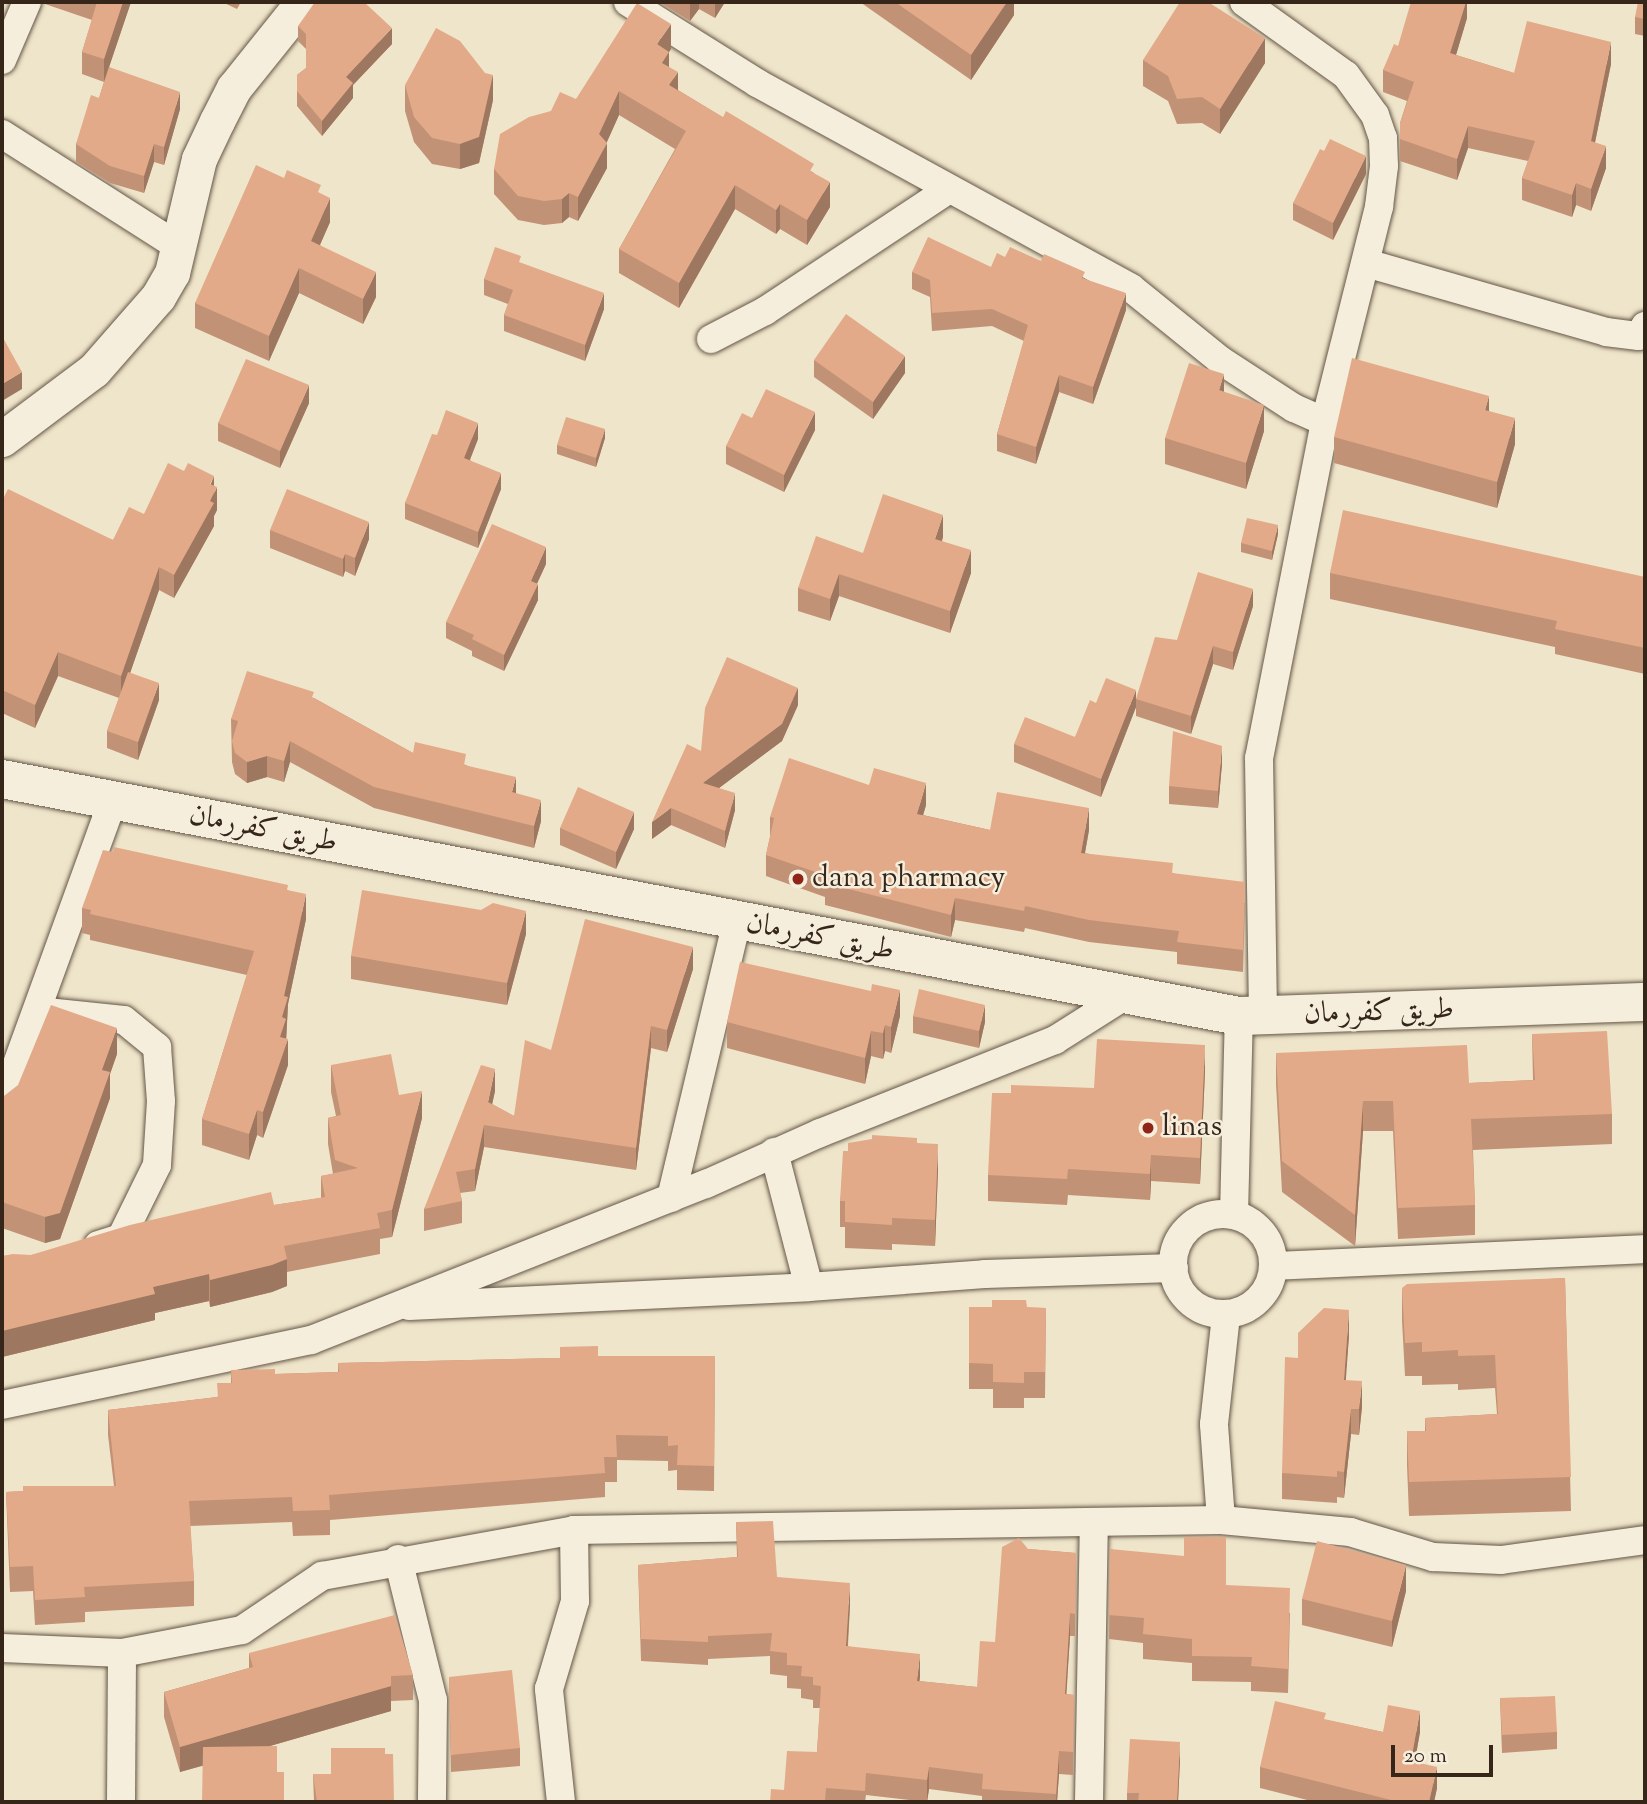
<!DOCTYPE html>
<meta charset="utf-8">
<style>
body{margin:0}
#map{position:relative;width:1647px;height:1804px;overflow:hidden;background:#efe5ca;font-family:"Sorts Mill Goudy",Amiri,serif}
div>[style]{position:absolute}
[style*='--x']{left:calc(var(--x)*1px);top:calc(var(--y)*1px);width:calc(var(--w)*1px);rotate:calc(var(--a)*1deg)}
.roads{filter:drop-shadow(0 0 2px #645646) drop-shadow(0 0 2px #645646)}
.minor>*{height:28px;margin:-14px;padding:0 14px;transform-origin:14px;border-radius:14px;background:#f5eedd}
.minor>.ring{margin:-14px;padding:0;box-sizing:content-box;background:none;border:28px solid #f5eedd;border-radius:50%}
.tertiary>*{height:35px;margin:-17.5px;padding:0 17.5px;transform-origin:17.5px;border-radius:17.5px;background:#f5eedd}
.secondary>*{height:38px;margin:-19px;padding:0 19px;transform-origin:19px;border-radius:19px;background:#f5eedd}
.wall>*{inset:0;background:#c29276}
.shaded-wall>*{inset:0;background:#9e7760}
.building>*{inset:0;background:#e2aa89}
.dots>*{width:19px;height:19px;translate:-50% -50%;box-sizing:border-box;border:4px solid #f5eedd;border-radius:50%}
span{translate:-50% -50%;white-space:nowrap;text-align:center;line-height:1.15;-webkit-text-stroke:5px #f5eedd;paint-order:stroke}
.street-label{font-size:30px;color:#36261a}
.poi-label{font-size:30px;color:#36261a}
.left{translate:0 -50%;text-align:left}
.frame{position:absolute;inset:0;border:4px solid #36261a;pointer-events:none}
.scale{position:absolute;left:1391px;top:1745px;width:102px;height:32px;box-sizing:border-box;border:4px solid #36261a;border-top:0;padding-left:9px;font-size:21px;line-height:24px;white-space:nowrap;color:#36261a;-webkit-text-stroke:5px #f5eedd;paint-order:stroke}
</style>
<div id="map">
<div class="roads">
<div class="minor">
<div style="--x:628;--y:2;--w:152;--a:32.1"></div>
<div style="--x:757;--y:83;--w:426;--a:28.7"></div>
<div style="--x:1131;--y:288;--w:114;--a:39"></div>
<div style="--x:1220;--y:360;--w:88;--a:33"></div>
<div style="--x:1294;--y:408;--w:34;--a:24"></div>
<div style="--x:1244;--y:2;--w:125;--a:35.6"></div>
<div style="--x:1346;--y:75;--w:49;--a:54.1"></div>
<div style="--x:1375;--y:115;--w:24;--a:71"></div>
<div style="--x:1383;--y:138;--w:28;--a:88"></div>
<div style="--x:1384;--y:166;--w:41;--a:97"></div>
<div style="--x:1379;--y:207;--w:222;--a:104.1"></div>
<div style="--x:1325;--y:422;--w:342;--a:101.1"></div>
<div style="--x:1259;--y:758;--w:259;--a:89.1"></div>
<div style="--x:2;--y:60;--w:63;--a:-66.7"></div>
<div style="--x:2;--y:134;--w:209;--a:32.5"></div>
<div style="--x:1366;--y:263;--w:250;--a:16"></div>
<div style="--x:1606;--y:332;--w:33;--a:7"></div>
<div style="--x:1639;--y:336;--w:12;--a:-59"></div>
<div style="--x:711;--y:339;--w:61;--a:-27.4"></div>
<div style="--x:765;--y:311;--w:219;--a:-33.5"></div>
<div style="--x:37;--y:1011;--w:87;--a:5.9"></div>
<div style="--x:124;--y:1020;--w:43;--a:39.3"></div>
<div style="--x:157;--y:1047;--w:54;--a:85.8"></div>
<div style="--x:161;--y:1101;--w:64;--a:93.6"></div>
<div style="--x:157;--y:1165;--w:81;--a:116.3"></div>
<div style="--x:121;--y:1238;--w:24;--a:163"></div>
<div style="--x:2;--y:1105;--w:325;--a:-70"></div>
<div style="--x:774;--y:1152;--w:139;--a:75.5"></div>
<div style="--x:671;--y:1198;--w:284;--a:-76.6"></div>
<div class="ring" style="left:1173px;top:1214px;width:72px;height:72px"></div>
<div style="--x:1234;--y:1215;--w:199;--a:-88.6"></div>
<div style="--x:1274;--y:1266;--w:371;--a:-2.6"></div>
<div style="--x:409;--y:1306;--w:400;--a:-2.7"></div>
<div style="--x:809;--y:1287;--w:176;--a:-4.2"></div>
<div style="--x:985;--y:1274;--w:189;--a:-1.8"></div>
<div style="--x:2;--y:1405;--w:316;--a:-11.9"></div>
<div style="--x:311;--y:1340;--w:425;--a:-21.6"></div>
<div style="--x:706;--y:1184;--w:125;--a:-24.1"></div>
<div style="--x:820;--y:1133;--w:253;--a:-21.6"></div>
<div style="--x:1055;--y:1040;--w:80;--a:-32.3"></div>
<div style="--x:1221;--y:1520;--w:96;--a:-94.2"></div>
<div style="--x:1214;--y:1424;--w:110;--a:-83.7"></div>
<div style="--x:398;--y:1559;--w:145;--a:76.1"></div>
<div style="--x:433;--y:1700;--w:102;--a:90.6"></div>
<div style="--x:2;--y:1648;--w:120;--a:2.4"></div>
<div style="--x:122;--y:1653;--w:122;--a:-10.9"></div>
<div style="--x:242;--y:1630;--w:97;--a:-34"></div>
<div style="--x:322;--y:1576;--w:256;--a:-10.3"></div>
<div style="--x:574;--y:1530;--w:647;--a:-0.89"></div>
<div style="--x:1221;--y:1520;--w:130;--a:5.3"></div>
<div style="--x:1350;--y:1532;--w:87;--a:16.8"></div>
<div style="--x:1433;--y:1557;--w:68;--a:2.5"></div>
<div style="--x:1501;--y:1560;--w:145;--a:-7.9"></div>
<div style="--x:121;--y:1802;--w:149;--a:-89.6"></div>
<div style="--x:561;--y:1802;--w:114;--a:-96.1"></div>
<div style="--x:549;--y:1689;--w:92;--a:-73.5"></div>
<div style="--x:575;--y:1601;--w:71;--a:-90.8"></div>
<div style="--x:1089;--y:1802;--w:279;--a:-89"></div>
</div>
<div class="tertiary">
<div style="--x:2;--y:439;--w:115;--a:-36.9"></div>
<div style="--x:94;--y:370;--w:97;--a:-48.8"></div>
<div style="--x:158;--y:297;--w:28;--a:-60"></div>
<div style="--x:172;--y:273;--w:117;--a:-76.7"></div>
<div style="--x:199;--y:159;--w:42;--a:-64.7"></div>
<div style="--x:217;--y:121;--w:37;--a:-63"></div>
<div style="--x:234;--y:88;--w:110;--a:-51.3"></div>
</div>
<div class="secondary">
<div style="--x:2;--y:779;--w:1259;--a:10.85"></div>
<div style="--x:1239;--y:1016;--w:406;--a:-2"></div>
</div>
</div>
<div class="wall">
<div style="clip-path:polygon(45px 2px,131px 2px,109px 67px,180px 109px,164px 165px,154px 162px,144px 193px,110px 183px,76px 162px,76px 144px,99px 98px,104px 82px,82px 74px,82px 52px,92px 20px,45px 4px)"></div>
<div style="clip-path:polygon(222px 2px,241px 2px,237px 9px)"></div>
<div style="clip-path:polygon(659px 2px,725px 2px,715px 18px,699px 9px,690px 21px)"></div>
<div style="clip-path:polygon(860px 2px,1014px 2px,1014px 15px,971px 80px)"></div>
<div style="clip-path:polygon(1467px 2px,1467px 18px,1456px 55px,1514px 73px,1611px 64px,1595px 142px,1606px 168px,1591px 211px,1576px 205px,1572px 217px,1522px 200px,1522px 178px,1528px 161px,1468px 148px,1457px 180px,1400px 161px,1400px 123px,1407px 101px,1383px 92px,1383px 70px,1398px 46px)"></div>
<div style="clip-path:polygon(1645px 2px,1645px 36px,1635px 34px,1635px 17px)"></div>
<div style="clip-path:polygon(298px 26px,392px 44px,353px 85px,353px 98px,322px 136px,297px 106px,297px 75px,306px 68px,306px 49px,298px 41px)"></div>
<div style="clip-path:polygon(671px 49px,669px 52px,669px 67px,678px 90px,814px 173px,830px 207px,807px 245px,780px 229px,776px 234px,735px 209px,679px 308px,619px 273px,619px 249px,675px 149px,619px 115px,606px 143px,607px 168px,578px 221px,569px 217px,562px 223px,544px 225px,518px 220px,494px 194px,494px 169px,551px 111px,576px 99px)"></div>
<div style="clip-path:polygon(1143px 60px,1265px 63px,1220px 134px,1202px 123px,1177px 124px,1168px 101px,1143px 86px)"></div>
<div style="clip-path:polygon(405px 85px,493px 100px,479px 163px,460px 169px,432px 164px,414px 142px,405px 111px)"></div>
<div style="clip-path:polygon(1366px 174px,1333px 240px,1293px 220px,1293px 203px)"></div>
<div style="clip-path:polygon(321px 194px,330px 222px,320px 245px,376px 297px,363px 324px,299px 293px,269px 361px,195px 328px,195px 303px)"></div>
<div style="clip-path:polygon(1005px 257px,1041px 261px,1085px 279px,1126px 310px,1093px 404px,1059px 392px,1036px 464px,997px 451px,997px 434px,1024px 341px,992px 326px,932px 331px,930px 297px,912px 289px,912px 272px,991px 267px)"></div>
<div style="clip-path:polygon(521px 263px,604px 309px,585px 361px,504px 331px,504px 315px,508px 304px,484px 295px,484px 279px)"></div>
<div style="clip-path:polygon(814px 360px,905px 373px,873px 419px,814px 377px)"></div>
<div style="clip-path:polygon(1224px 392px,1264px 431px,1246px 489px,1165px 464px,1165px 438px)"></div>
<div style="clip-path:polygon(309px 403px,280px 468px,218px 441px,218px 423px)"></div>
<div style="clip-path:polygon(1489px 411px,1515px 444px,1497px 508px,1334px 463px,1334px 437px)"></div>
<div style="clip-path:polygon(752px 418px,815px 430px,784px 492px,726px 464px,726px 446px)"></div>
<div style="clip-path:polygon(437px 435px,478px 439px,470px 460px,501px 489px,478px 548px,405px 519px,405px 503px)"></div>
<div style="clip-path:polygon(605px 438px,596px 467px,557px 454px,557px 445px)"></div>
<div style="clip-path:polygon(214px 485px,217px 510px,214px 516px,214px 526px,174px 598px,159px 590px,130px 673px,159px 700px,138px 760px,107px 748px,107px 731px,119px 698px,58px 676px,35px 728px,2px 713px,2px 501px,113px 540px,144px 514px)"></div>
<div style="clip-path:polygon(270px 530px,369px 539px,355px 576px,345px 571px,343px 577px,270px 548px)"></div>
<div style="clip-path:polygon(1278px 534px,1272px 560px,1241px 552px,1241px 543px)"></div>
<div style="clip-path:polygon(943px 537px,942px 541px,971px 573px,950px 633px,839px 596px,830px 621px,798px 611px,798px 588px,863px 553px)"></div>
<div style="clip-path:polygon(546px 564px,537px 583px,538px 600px,504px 671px,472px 656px,472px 651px,446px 638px,446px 622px)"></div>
<div style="clip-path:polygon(1330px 573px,1645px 577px,1645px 674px,1555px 654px,1555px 647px,1330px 599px)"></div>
<div style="clip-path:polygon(1253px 606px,1233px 670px,1213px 664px,1191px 734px,1136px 716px,1136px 699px,1177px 640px)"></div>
<div style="clip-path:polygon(314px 698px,413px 753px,466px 765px,516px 793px,541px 821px,534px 848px,374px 808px,290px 762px,284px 782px,267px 777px,247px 783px,235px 774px,232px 762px,231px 719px)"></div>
<div style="clip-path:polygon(1096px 703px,1136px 707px,1101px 797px,1014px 762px,1014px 744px,1075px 737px)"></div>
<div style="clip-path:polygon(798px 705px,782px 741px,719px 788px,735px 810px,725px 848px,671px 825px,652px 839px,701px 751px)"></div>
<div style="clip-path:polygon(1222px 764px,1218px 808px,1169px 804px,1169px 786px)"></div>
<div style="clip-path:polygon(926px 805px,923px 815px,990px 830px,1089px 830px,1085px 853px,1173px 873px,1245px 903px,1243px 972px,1177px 964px,1177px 952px,1089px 942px,1025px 928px,1024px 932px,955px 920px,951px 937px,825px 905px,825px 897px,766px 876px,766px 855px,770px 837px,770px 817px)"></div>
<div style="clip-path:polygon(560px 828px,634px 829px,616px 869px,560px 845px)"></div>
<div style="clip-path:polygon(288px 890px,306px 919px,288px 1004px,286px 1039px,288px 1065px,263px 1138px,257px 1135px,249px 1160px,202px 1145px,202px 1119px,247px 975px,90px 940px,90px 935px,82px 933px,82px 908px)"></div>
<div style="clip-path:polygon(481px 910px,526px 934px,507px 1005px,351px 979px,351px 956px)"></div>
<div style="clip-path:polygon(693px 969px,667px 1052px,651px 1048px,636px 1170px,484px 1147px,475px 1191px,460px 1193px,462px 1201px,462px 1223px,424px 1231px,424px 1209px,495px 1091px,492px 1104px,514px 1116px,551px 1050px)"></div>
<div style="clip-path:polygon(900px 1016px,891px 1053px,885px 1051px,883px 1059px,871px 1056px,865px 1084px,727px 1048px,727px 1022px)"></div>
<div style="clip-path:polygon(913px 1016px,985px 1022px,979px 1048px,913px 1033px)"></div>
<div style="clip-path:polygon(1532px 1034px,1612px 1114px,1612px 1144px,1473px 1150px,1475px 1205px,1475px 1235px,1398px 1239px,1393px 1131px,1363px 1131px,1355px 1246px,1282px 1192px,1276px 1084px,1276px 1053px,1469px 1083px,1533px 1080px)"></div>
<div style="clip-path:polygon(117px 1054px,110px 1074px,110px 1098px,60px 1239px,45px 1243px,2px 1228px,2px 1095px,4px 1096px)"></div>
<div style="clip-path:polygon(331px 1065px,399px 1095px,422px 1118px,392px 1237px,380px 1239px,380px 1254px,287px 1272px,287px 1286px,272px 1292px,210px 1307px,209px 1301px,155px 1313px,155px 1320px,2px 1357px,2px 1256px,31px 1255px,274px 1205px,321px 1198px,321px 1176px,333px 1174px,328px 1144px,328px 1118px,336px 1116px,331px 1092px)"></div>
<div style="clip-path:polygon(1205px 1071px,1200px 1184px,1151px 1181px,1150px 1200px,1068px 1195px,1067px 1205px,988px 1201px,988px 1175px,1011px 1093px,1094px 1088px)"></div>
<div style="clip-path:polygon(917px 1143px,938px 1170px,935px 1246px,892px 1244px,892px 1250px,845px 1248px,845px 1227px,840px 1227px,840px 1201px,848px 1151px)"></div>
<div style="clip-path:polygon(1565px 1278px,1571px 1511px,1409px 1516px,1407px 1465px,1407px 1431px,1425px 1431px,1425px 1418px,1497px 1414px,1495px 1388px,1458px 1390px,1458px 1384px,1422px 1385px,1422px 1376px,1405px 1376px,1402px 1321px,1402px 1288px)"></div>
<div style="clip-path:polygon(969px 1307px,1046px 1308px,1045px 1398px,1024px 1398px,1024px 1408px,993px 1408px,993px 1389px,969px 1389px)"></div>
<div style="clip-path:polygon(1349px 1336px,1345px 1380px,1362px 1407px,1359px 1435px,1351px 1434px,1344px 1498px,1337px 1497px,1337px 1503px,1282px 1499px,1282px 1473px,1298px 1358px)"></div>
<div style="clip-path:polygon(560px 1347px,598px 1356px,715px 1356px,714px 1491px,677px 1490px,677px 1470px,668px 1471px,668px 1461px,617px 1460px,617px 1482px,605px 1482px,605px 1497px,330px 1520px,330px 1535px,293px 1536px,292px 1522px,190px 1526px,194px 1581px,194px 1606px,85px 1612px,85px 1622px,35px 1625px,33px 1591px,10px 1592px,6px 1492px,114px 1486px,108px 1435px,108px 1410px,217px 1397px,231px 1383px,231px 1370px,275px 1374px,338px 1372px,338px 1363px,560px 1358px)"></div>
<div style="clip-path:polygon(736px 1522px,777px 1577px,850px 1605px,848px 1646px,920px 1677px,919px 1681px,977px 1687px,995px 1642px,1028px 1549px,1076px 1553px,1075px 1636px,1070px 1636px,1066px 1694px,1074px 1695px,1073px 1775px,1059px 1774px,1057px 1802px,982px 1802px,982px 1796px,929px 1789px,927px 1802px,866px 1795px,865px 1802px,770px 1802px,784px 1790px,817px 1752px,820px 1708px,813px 1708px,813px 1700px,801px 1698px,801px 1689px,787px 1688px,787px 1676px,770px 1674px,770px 1656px,708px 1659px,708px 1665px,641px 1661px,638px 1565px,737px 1557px)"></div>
<div style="clip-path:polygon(1110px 1549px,1226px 1585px,1290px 1613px,1288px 1693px,1251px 1691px,1251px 1682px,1192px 1681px,1192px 1663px,1143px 1659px,1143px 1643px,1109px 1639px)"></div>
<div style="clip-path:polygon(1406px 1591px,1392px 1647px,1302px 1625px,1302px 1599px)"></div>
<div style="clip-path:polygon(249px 1653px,413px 1675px,413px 1700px,391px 1701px,391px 1711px,270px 1746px,277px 1772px,284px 1802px,202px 1766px,180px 1772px,164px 1717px,164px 1692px,249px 1668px)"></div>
<div style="clip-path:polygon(449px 1677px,520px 1748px,520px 1766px,451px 1772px)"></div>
<div style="clip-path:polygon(1500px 1698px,1557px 1732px,1557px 1749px,1502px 1753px)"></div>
<div style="clip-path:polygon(1326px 1720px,1383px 1732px,1420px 1732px,1415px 1761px,1437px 1788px,1434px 1802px,1315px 1802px,1260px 1788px,1260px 1767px)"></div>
<div style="clip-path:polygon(385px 1754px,394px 1802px,314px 1802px,313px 1774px,331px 1774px)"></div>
<div style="clip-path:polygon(1180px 1759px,1178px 1802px,1127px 1802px,1127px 1793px)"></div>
</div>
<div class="shaded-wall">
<div style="clip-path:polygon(123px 2px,131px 2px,104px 82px,104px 59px)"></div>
<div style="clip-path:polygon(690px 2px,699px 2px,699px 9px,690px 21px)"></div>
<div style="clip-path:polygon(715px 2px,725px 2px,715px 18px)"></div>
<div style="clip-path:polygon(1007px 2px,1014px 2px,1014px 15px,971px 80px,971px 55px)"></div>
<div style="clip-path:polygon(1466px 2px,1467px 2px,1467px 18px,1450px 75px,1450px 53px)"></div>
<div style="clip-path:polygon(671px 24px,671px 49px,669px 52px,669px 76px,662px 87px,657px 44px)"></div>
<div style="clip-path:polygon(392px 28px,392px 44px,353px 85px,353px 98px,322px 136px,322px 121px,346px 77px)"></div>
<div style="clip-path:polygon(1265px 38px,1265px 63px,1220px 134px,1220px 109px)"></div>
<div style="clip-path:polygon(1611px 42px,1611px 64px,1591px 162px,1591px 141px)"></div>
<div style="clip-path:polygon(678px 72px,678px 97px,669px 85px)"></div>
<div style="clip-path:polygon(493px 75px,493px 100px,479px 163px,460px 169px,460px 144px)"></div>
<div style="clip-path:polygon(619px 91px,619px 115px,603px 151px,607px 143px,607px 168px,578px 221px,578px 197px,599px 134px)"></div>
<div style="clip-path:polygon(180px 92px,180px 109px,164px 165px,164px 147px)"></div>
<div style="clip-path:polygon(1468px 126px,1468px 148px,1457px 180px,1457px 159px)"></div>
<div style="clip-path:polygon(154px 144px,154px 162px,144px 193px,144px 176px)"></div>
<div style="clip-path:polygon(1606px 146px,1606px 168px,1591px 211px,1591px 189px)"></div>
<div style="clip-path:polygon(1366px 156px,1366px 174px,1333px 240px,1333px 223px)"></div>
<div style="clip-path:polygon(830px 182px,830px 207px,807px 245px,807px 220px)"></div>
<div style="clip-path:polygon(1576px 183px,1576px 205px,1572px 217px,1572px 195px)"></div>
<div style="clip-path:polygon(735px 185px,735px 209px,679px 308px,679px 283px)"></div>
<div style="clip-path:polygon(569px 193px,569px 217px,562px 223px,562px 199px)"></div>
<div style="clip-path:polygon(330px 198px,330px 222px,311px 265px,311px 241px)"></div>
<div style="clip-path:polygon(780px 204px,780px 229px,776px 234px,776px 210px)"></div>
<div style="clip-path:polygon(299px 268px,299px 293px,269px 361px,269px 336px)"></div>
<div style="clip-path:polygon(376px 272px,376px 297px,363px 324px,363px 299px)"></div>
<div style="clip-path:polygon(604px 293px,604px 309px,585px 361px,585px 345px)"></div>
<div style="clip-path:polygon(1126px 293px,1126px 310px,1093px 404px,1093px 387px)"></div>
<div style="clip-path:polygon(905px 356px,905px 373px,873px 419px,873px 402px)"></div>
<div style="clip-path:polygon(22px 372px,22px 389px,2px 401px,2px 384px)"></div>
<div style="clip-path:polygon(1224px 374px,1224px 400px,1219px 390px)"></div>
<div style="clip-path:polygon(1059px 375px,1059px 392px,1036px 464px,1036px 447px)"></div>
<div style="clip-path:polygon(309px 385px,309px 403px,280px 468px,280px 451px)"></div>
<div style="clip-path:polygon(1489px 396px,1489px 421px,1485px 410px)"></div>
<div style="clip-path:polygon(1264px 405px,1264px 431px,1246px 489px,1246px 463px)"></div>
<div style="clip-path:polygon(815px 412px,815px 430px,784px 492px,784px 475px)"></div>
<div style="clip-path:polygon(1515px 418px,1515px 444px,1497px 508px,1497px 482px)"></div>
<div style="clip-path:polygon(478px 423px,478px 439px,464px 474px,464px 458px)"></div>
<div style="clip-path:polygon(605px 429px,605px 438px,596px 467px,596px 458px)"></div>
<div style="clip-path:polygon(501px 473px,501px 489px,478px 548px,478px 532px)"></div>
<div style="clip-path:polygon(214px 476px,214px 494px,217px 487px,217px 510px,214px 516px,214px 526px,174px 598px,174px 575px)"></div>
<div style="clip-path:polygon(943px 515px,943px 537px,935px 561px,935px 539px)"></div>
<div style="clip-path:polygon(369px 522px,369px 539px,355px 576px,355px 558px)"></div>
<div style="clip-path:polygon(1278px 525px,1278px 534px,1272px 560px,1272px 551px)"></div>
<div style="clip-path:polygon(546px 547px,546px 564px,531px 597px,531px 581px)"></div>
<div style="clip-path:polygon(971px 550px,971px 573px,950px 633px,950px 611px)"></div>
<div style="clip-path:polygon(345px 554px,345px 571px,343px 577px,343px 559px)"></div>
<div style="clip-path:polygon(159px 567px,159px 590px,121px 699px,121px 676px)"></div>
<div style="clip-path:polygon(839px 574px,839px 596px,830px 621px,830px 599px)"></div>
<div style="clip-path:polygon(538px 584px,538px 600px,504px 671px,504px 655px)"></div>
<div style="clip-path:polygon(1253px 589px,1253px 606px,1233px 670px,1233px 652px)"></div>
<div style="clip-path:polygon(1213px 646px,1213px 664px,1191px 734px,1191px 716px)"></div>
<div style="clip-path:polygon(58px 652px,58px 676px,35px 728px,35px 705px)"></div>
<div style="clip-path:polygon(159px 683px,159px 700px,138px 760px,138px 742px)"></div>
<div style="clip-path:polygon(798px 688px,798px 705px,782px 741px,703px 800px,703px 783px)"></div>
<div style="clip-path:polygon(1136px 690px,1136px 707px,1101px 797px,1101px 779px)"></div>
<div style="clip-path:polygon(290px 741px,290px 762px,284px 782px,284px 761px)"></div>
<div style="clip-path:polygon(1222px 746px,1222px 764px,1218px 808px,1218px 791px)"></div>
<div style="clip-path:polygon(267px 756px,267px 777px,247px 783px,247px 762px)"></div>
<div style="clip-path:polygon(516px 777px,516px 798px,512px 792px)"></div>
<div style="clip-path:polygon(926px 783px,926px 805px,917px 836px,917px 814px)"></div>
<div style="clip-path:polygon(735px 793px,735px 810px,725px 848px,725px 831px)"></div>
<div style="clip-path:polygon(541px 800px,541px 821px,534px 848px,534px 826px)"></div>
<div style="clip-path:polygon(671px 808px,671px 825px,652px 839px,652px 822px)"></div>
<div style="clip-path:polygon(1089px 808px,1089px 830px,1081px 875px,1081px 853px)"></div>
<div style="clip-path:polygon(634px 812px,634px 829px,616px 869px,616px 852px)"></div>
<div style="clip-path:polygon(306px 894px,306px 919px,288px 1004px,286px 1044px,288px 1039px,288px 1065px,263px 1138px,263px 1112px,280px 1037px,284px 996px)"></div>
<div style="clip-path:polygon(955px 898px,955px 920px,951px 937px,951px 915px)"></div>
<div style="clip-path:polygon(526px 911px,526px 934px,507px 1005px,507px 983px)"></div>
<div style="clip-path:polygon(693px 947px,693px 969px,667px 1052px,667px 1030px)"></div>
<div style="clip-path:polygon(900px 990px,900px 1016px,891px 1053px,891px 1027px)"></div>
<div style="clip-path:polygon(985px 1005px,985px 1022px,979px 1048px,979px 1031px)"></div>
<div style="clip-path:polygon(885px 1025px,885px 1051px,883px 1059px,883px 1033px)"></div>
<div style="clip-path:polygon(651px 1026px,651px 1048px,636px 1170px,636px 1148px)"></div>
<div style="clip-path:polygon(117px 1028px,117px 1054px,110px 1074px,110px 1098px,60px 1239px,45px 1243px,45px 1217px)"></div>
<div style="clip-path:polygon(871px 1031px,871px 1056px,865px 1084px,865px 1058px)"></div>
<div style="clip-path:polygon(1205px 1045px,1205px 1071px,1200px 1184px,1200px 1158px)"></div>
<div style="clip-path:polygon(495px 1069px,495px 1091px,488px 1123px,488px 1102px)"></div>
<div style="clip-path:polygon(422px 1091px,422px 1118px,392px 1237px,392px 1210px)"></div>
<div style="clip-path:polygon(1363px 1101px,1363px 1131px,1355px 1246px,1355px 1215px)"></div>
<div style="clip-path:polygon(257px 1110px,257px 1135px,249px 1160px,249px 1134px)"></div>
<div style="clip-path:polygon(484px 1125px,484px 1147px,475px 1191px,475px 1169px)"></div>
<div style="clip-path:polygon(938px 1144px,938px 1170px,935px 1246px,935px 1220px)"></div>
<div style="clip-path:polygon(1151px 1155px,1151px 1181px,1150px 1200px,1150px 1174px)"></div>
<div style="clip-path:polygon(287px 1259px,287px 1286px,272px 1292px,210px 1307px,210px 1280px)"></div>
<div style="clip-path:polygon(209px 1274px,209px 1301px,155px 1313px,155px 1320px,2px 1357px,2px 1331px,153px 1287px)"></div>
<div style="clip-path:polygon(1349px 1310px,1349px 1336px,1344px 1406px,1344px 1380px)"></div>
<div style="clip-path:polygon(1362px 1381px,1362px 1407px,1359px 1435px,1359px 1409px)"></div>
<div style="clip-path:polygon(1351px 1409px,1351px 1434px,1344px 1498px,1344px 1472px)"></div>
<div style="clip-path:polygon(1406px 1565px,1406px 1591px,1392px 1647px,1392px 1621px)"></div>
<div style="clip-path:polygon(850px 1583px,850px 1605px,846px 1669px,846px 1646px)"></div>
<div style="clip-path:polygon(1070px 1613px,1070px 1636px,1065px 1717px,1065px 1694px)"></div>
<div style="clip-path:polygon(920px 1654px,920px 1677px,917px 1703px,917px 1681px)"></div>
<div style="clip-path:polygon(391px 1686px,391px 1711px,180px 1772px,180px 1747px)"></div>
<div style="clip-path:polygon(1420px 1711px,1420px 1732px,1411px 1782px,1411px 1761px)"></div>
<div style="clip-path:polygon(1180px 1742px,1180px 1759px,1178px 1802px,1177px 1802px)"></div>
<div style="clip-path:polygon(1059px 1751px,1059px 1774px,1057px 1802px,1056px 1802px)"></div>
<div style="clip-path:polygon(929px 1767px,929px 1789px,927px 1802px,927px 1780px)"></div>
<div style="clip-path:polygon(1437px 1767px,1437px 1788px,1434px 1802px,1429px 1802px)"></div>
</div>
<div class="building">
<div style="clip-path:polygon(97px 2px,123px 2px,104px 59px,82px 52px)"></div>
<div style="clip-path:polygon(315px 2px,364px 2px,392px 28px,346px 77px,353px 83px,322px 121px,297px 91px,297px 75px,306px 68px,306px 34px,298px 26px)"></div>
<div style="clip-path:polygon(895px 2px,1007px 2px,971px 55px)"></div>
<div style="clip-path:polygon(1180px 2px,1208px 2px,1265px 38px,1220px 109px,1202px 97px,1177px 99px,1168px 76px,1143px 60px)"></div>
<div style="clip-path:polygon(1411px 2px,1466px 2px,1450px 53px,1514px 73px,1527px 21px,1611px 42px,1591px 141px,1606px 146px,1591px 189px,1576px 183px,1572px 195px,1522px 178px,1535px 141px,1468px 126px,1457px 159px,1400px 139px,1400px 123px,1414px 82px,1383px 70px,1394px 44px,1398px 46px)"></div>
<div style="clip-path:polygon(1638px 2px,1645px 2px,1645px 19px,1635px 17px)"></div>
<div style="clip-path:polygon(637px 3px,671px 24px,657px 44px,669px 52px,662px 63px,678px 72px,669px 85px,723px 117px,726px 111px,814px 164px,810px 171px,830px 182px,807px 220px,780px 204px,776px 210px,735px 185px,679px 283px,619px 249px,686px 131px,619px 91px,599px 134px,607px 143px,578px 197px,569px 193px,562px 199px,544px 201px,518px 196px,494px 169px,500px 134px,529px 117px,551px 111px,560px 92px,576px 99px)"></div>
<div style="clip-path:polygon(436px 28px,460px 41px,485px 73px,493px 75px,479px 137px,460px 144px,432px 138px,414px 117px,405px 85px)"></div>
<div style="clip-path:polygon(109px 67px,180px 92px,164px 147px,154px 144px,144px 176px,110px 166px,76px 144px,91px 95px,99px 98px)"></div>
<div style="clip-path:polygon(1330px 139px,1366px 156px,1333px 223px,1293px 203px,1320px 149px,1324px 151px)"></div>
<div style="clip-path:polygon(256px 165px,284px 178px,287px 170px,321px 185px,318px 192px,330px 198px,311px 241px,376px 272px,363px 299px,299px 268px,269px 336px,195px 303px)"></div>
<div style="clip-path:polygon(928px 237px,991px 267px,997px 253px,1005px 257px,1010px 247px,1041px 261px,1044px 254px,1085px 272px,1082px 278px,1126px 293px,1093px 387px,1059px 375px,1036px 447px,997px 434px,1028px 325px,992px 309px,932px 313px,930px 280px,912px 272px)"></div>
<div style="clip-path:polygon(495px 247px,521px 256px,519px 262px,604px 293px,585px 345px,504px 315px,513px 290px,484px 279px)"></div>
<div style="clip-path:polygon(846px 314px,905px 356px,873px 402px,814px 360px)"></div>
<div style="clip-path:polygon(2px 336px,22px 372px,2px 384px)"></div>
<div style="clip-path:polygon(1352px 358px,1489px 396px,1485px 410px,1515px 418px,1497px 482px,1334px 437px)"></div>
<div style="clip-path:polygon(246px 359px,309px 385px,280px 451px,218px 423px)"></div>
<div style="clip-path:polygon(1189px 363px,1224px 374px,1219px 390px,1264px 405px,1246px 463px,1165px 438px)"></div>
<div style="clip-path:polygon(766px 389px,815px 412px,784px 475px,726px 446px,742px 413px,752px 418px)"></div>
<div style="clip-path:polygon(446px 410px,478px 423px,464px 458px,501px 473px,478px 532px,405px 503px,432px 434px,437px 435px)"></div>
<div style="clip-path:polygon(566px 417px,605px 429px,596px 458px,557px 445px)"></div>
<div style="clip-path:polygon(168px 463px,184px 471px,188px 463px,214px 476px,210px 484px,217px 487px,210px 501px,214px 503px,174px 575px,159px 567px,121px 676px,58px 652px,35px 705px,2px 690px,2px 501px,8px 489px,113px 540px,129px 507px,144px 514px)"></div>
<div style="clip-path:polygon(287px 489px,369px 522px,355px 558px,345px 554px,343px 559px,270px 530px)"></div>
<div style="clip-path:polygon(883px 494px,943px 515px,935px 539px,971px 550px,950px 611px,839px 574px,830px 599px,798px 588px,816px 536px,863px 553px)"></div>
<div style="clip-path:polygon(1343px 510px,1645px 577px,1645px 648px,1555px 629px,1557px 621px,1330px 573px)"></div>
<div style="clip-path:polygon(1247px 518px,1278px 525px,1272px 551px,1241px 543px)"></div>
<div style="clip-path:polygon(492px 524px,546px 547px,531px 581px,538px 584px,504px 655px,472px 639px,474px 635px,446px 622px)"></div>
<div style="clip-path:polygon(1198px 572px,1253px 589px,1233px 652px,1213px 646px,1191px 716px,1136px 699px,1155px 637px,1177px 640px)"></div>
<div style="clip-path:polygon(727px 657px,798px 688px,782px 724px,703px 783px,735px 793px,725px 831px,671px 808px,652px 822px,687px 744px,701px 751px,705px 708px)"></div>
<div style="clip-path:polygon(247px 671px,314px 692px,312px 697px,413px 753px,415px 742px,466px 754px,464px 765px,516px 777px,512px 792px,541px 800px,534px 826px,374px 787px,290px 741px,284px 761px,267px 756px,247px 762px,235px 753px,232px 741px,238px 721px,231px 719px)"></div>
<div style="clip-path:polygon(128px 672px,159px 683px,138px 742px,107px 731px)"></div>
<div style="clip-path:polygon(1106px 678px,1136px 690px,1101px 779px,1014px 744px,1025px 717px,1075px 737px,1090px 700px,1096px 703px)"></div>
<div style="clip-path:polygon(1173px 731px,1222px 746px,1218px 791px,1169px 786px)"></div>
<div style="clip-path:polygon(789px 758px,869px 785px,874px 768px,926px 783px,917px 814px,990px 830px,997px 792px,1089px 808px,1081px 853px,1173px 863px,1172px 873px,1245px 882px,1243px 950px,1177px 942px,1179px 931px,1089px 920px,1025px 906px,1024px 911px,955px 898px,951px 915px,825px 883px,827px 876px,766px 855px,774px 818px,770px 817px)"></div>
<div style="clip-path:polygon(578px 787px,634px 812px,616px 852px,560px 828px)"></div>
<div style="clip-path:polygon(114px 847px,288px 885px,287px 890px,306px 894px,284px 996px,288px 997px,282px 1017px,286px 1019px,280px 1037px,288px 1039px,263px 1112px,257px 1110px,249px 1134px,202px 1119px,254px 951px,90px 914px,91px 910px,82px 908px,103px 850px,113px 852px)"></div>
<div style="clip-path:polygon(362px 890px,481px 910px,493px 903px,526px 911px,507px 983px,351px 956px)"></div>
<div style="clip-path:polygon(585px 919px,693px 947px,667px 1030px,651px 1026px,636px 1148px,484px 1125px,475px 1169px,456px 1172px,462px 1201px,424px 1209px,481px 1065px,495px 1069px,488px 1102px,514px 1116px,525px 1040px,551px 1050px)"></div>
<div style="clip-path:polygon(740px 962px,871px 991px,872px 984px,900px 990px,891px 1027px,885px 1025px,883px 1033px,871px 1031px,865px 1058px,727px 1022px)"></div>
<div style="clip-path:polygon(919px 989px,985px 1005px,979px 1031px,913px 1016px)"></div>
<div style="clip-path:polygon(51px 1005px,117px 1028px,102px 1070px,110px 1072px,60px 1213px,45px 1217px,2px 1202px,2px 1095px,4px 1096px,18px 1085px)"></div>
<div style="clip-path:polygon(1607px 1031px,1612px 1114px,1471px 1119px,1475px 1205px,1398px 1208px,1393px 1101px,1363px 1101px,1355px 1215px,1282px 1161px,1276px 1053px,1467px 1045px,1469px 1083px,1535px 1080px,1532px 1034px)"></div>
<div style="clip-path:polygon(1097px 1039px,1205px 1045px,1200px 1158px,1151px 1155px,1150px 1174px,1068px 1169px,1067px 1179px,988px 1175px,992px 1093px,1011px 1093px,1011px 1085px,1094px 1088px)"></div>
<div style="clip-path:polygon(391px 1054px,399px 1095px,422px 1091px,392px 1210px,377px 1213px,380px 1228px,284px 1246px,287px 1259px,272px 1265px,210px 1280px,209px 1274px,153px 1287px,155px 1294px,2px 1331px,2px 1256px,13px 1254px,31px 1255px,130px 1225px,271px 1192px,274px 1205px,325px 1197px,321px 1176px,358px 1168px,335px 1160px,328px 1118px,341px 1115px,331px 1065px)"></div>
<div style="clip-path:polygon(872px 1135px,917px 1138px,917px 1143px,938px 1144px,935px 1220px,892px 1218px,892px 1225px,845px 1222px,845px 1201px,840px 1201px,843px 1151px,848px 1151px,848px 1143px,872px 1139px)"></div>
<div style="clip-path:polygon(1565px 1278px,1571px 1477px,1409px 1482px,1407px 1431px,1426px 1431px,1425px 1418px,1498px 1414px,1495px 1355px,1458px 1356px,1458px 1350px,1422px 1352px,1422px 1342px,1405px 1343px,1402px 1288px,1407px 1284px)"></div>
<div style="clip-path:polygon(992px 1300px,1026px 1300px,1027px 1307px,1046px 1308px,1045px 1372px,1024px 1372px,1024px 1383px,993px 1382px,993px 1364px,969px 1363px,969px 1307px,992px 1307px)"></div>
<div style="clip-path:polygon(1324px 1308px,1349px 1310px,1344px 1380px,1362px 1381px,1359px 1409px,1351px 1409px,1344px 1472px,1337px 1471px,1337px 1477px,1282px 1473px,1285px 1357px,1298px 1358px,1298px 1333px)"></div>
<div style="clip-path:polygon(598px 1346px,598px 1356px,715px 1356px,714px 1466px,677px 1465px,678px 1445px,668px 1446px,668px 1436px,616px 1435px,617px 1457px,604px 1457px,605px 1473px,329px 1495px,330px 1510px,293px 1511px,292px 1497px,189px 1501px,194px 1581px,84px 1587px,85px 1597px,35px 1600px,33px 1566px,10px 1567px,6px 1492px,23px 1491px,23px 1486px,116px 1486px,108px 1410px,218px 1397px,217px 1383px,232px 1383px,231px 1370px,275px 1369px,275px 1374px,339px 1372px,338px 1363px,560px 1358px,560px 1347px)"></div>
<div style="clip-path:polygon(773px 1521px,777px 1577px,850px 1583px,846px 1646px,920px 1654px,917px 1681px,977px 1687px,980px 1641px,995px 1642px,1002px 1547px,1019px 1538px,1028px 1549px,1076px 1553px,1075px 1614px,1070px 1613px,1065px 1694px,1074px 1695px,1073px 1752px,1059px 1751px,1056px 1794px,982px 1789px,983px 1774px,929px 1767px,927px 1780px,866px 1773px,865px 1791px,826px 1788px,825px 1802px,770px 1802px,771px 1789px,784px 1790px,787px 1751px,817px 1752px,821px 1686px,813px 1685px,813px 1677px,801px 1676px,802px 1666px,787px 1665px,787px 1653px,770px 1651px,772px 1633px,708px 1636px,708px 1642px,641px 1639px,638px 1565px,738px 1557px,736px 1522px)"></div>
<div style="clip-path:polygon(1184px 1537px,1226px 1537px,1226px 1585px,1290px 1588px,1288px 1669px,1251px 1666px,1252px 1657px,1192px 1656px,1192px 1639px,1143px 1634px,1144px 1618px,1109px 1615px,1110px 1549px,1184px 1556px)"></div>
<div style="clip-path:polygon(1317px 1541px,1406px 1565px,1392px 1621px,1302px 1599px)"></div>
<div style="clip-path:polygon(395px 1615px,413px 1675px,391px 1676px,391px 1686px,180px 1747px,164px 1692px,253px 1667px,249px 1653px)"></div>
<div style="clip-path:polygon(512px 1670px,520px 1748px,451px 1755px,449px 1677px)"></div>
<div style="clip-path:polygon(1555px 1696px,1557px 1732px,1502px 1735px,1500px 1698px)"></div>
<div style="clip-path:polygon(1275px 1701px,1326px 1713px,1324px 1719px,1383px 1732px,1388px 1705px,1420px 1711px,1411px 1761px,1437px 1767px,1429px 1802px,1399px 1802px,1260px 1767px)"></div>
<div style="clip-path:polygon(1130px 1739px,1180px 1742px,1177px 1802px,1138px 1802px,1139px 1793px,1127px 1793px)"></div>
<div style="clip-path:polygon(277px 1746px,277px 1772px,284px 1772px,284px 1802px,202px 1802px,203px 1747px)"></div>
<div style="clip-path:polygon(331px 1748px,385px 1748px,385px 1754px,393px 1754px,394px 1802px,317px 1802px,313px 1774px,331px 1774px)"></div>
</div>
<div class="dots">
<div style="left:798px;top:879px;background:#8f2418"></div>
<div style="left:1148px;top:1128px;background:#8f2418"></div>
</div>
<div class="street-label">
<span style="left:263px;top:830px;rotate:11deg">طريق كفررمان</span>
<span style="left:820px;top:938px;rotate:11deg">طريق كفررمان</span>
<span style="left:1379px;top:1013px;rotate:-2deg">طريق كفررمان</span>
</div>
<div class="poi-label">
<span class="left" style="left:812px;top:879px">dana pharmacy</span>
<span class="left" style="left:1162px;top:1128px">linas</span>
</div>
<div class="frame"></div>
<div class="scale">20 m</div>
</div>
